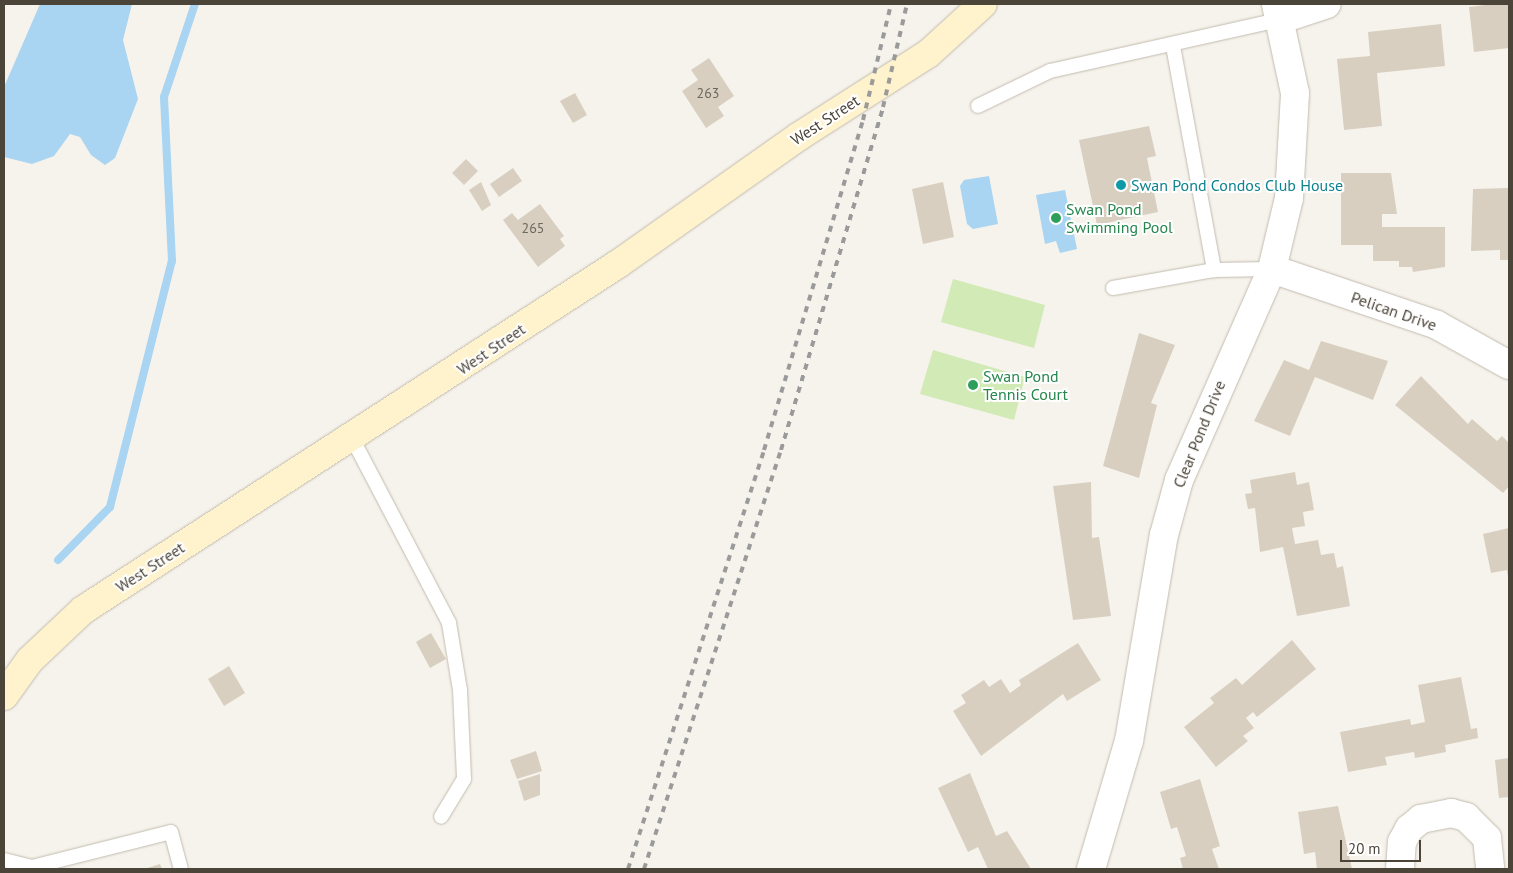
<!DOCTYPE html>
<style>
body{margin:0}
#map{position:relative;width:1513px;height:873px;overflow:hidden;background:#f6f3ec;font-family:"PT Sans",sans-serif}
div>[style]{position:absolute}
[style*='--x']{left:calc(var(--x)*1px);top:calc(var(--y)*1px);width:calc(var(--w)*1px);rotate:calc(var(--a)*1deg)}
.green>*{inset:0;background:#d2eab5}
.water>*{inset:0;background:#a9d4f2}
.stream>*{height:8px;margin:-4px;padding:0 4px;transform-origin:4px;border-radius:4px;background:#a9d4f2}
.building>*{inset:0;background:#d8cfc1}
.roads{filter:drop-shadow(0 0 1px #c2bbae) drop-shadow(0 0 1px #c2bbae)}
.lane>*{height:14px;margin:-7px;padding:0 7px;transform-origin:7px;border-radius:7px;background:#fff}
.street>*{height:28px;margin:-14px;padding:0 14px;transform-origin:14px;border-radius:14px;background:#fff}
.secondary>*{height:28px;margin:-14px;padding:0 14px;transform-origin:14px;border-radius:14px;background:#fff3cd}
.rail>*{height:4px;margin-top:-2px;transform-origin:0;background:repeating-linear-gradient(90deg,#9a9a9a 0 6px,transparent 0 12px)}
.dots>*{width:14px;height:14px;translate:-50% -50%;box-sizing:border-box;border:2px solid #fff;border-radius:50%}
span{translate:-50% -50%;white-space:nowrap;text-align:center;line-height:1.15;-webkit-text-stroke:4px #fff;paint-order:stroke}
.number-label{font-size:14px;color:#6e675b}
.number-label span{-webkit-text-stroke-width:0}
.street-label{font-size:16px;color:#4b4439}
.culture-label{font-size:16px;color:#0d838f}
.left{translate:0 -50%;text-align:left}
.leisure-label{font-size:16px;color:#27864d}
.frame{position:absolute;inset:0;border:5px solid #4b4439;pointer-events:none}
.scale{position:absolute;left:1340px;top:840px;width:81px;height:22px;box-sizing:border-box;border:2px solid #4b4439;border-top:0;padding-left:6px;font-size:15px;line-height:18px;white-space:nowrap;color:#4b4439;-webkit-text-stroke:4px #fff;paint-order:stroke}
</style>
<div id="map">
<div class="green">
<div style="clip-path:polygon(953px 279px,1045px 305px,1034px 348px,941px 322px)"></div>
<div style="clip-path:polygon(933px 350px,1025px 377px,1014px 420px,920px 394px)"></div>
</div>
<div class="water">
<div style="clip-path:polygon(40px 4px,132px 4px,123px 40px,138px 99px,115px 158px,105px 165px,91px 155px,80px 137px,70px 134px,54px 156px,32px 164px,4px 157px,4px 87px)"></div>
<div style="clip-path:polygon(989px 176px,998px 224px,973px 229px,967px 224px,960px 186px,964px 180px)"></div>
<div style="clip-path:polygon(1065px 190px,1077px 249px,1060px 253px,1056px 241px,1045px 244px,1036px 195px)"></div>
</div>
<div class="stream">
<div style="--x:58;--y:560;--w:74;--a:-45.5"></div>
<div style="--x:110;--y:507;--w:254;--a:-75.9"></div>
<div style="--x:172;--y:261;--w:164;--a:-92.8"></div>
<div style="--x:164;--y:97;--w:98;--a:-71.6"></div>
</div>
<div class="building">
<div style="clip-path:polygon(1493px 4px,1509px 4px,1509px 48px,1474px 52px,1469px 7px)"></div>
<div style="clip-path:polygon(1441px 24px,1445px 66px,1377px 73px,1382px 126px,1344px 130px,1337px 59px,1370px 56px,1368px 32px)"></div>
<div style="clip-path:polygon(709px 58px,734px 96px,718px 107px,724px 116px,706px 128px,682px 91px,698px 80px,691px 70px)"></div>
<div style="clip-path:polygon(575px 93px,587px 115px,573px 123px,560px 101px)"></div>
<div style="clip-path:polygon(1149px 126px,1156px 156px,1147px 158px,1158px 212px,1097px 225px,1079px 140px)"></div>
<div style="clip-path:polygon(466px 159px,478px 171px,464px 185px,452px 173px)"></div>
<div style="clip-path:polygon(513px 168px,522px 181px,499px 197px,490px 184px)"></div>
<div style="clip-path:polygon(1341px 173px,1391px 173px,1397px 214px,1382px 214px,1382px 227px,1445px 227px,1445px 267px,1413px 272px,1412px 267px,1399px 267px,1399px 261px,1373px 261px,1373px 245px,1341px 245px)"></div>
<div style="clip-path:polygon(481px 182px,491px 205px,482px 211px,469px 190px)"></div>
<div style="clip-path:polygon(943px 182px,954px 237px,923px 244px,912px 189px)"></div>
<div style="clip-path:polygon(1509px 188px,1509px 260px,1500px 260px,1500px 250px,1471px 251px,1473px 189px)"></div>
<div style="clip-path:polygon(540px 204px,564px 236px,560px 239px,565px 246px,538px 267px,503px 220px,512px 213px,518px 220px)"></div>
<div style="clip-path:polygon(1139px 333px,1175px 345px,1151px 403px,1157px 405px,1139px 478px,1103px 466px)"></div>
<div style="clip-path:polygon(1321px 341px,1388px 361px,1373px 400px,1315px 377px,1290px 436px,1254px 421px,1284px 360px,1309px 370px)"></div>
<div style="clip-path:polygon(1421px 376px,1468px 424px,1472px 419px,1497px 441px,1502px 436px,1509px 443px,1509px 486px,1503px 493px,1395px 405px)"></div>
<div style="clip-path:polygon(1295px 472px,1297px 485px,1309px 482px,1314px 510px,1303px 512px,1305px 526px,1292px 528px,1295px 544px,1318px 540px,1321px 555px,1334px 553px,1337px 568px,1343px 566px,1350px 606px,1297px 616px,1283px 547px,1260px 552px,1255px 508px,1248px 509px,1245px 494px,1252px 493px,1250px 480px)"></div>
<div style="clip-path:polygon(1091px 482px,1092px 538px,1099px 537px,1111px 616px,1073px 620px,1053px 486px)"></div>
<div style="clip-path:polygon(1509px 528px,1509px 577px,1508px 577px,1507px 570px,1491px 573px,1483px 534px)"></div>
<div style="clip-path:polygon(431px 633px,446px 659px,430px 668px,416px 642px)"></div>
<div style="clip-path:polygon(1292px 640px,1316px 669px,1257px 717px,1253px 712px,1246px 718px,1254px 728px,1243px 736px,1248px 741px,1216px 767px,1184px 727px,1214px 703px,1210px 698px,1236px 678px,1242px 685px)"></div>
<div style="clip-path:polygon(1078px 643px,1101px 680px,1067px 701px,1063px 694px,981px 756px,953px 711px,966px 703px,961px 695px,984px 680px,989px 687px,1001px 679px,1010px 693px,1021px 685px,1019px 680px)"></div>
<div style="clip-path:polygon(229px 666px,245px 693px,224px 706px,208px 679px)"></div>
<div style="clip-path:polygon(1461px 677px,1471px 729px,1477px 728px,1478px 738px,1445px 745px,1446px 752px,1415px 758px,1414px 752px,1385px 757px,1387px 765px,1348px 772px,1340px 732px,1410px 719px,1411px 725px,1425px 722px,1418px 685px)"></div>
<div style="clip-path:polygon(536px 751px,542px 771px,517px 779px,510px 760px)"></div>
<div style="clip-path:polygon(1509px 758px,1509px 797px,1499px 798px,1495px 760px)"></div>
<div style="clip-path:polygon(970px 773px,996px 836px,1007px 831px,1031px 869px,988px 869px,978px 847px,968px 852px,938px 788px)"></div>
<div style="clip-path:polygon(540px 774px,540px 795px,524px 801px,518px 781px)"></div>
<div style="clip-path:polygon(1200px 779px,1220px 846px,1212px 849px,1219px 869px,1183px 869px,1180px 858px,1186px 856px,1177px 827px,1171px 829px,1160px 792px)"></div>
<div style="clip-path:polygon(1338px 806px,1352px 869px,1317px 869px,1315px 852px,1304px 854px,1298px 812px)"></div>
<div style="clip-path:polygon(160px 864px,162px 869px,144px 869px)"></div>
</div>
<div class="roads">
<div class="lane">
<div style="--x:1173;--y:46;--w:228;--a:79.6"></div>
<div style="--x:1214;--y:270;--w:58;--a:-1"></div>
<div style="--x:978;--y:106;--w:80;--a:-25.9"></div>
<div style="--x:1050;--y:71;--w:238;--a:-12.6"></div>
<div style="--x:1113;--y:288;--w:103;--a:-10.1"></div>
<div style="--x:352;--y:438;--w:209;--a:62.3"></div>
<div style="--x:449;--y:623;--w:68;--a:80.7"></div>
<div style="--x:460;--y:690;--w:89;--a:87.4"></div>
<div style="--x:464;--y:779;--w:44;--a:121.2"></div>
<div style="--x:4;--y:860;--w:29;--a:14"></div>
<div style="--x:32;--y:867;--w:143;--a:-14.1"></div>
<div style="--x:171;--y:832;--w:38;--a:75"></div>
</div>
<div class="street">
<div style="--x:1282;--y:19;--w:47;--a:-18.4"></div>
<div style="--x:1272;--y:269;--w:174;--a:18.7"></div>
<div style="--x:1437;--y:325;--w:82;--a:29.1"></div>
<div style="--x:1091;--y:869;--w:134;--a:-73.5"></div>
<div style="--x:1129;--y:741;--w:209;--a:-80.4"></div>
<div style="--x:1164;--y:535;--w:57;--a:-74.7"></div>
<div style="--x:1179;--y:480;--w:231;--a:-66.2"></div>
<div style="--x:1272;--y:269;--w:73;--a:-76.5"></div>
<div style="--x:1289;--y:198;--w:105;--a:-86.7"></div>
<div style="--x:1295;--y:93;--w:91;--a:-102.1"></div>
<div style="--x:1400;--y:869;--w:27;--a:-86"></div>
<div style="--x:1402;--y:842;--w:15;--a:-62"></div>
<div style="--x:1409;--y:829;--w:16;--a:-40"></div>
<div style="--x:1421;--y:819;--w:31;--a:-11"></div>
<div style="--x:1451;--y:813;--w:16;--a:15"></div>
<div style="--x:1466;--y:817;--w:30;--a:45"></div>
<div style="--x:1487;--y:838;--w:31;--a:84"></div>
</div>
<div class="secondary">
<div style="--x:4;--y:696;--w:44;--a:-54.2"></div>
<div style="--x:30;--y:660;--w:73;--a:-43.3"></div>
<div style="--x:83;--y:610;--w:637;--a:-32.89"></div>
<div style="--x:618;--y:264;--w:220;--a:-35.2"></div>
<div style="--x:798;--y:137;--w:154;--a:-32.6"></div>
<div style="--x:928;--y:54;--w:74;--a:-42.3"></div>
</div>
</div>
<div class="rail">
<div style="--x:628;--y:869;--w:441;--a:-72"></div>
<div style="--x:764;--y:450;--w:345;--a:-73.3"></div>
<div style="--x:863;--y:120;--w:119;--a:-76.4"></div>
<div style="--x:644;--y:869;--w:441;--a:-71.9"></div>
<div style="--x:781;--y:450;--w:358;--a:-73.4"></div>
<div style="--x:883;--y:107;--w:106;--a:-76.9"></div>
</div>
<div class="dots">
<div style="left:1121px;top:185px;background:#0f9aa8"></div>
<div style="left:1056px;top:218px;background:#2e9e5b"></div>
<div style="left:973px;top:385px;background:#2e9e5b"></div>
</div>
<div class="number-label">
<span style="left:708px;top:93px">263</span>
<span style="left:533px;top:228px">265</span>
</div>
<div class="street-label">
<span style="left:825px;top:120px;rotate:-33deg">West Street</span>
<span style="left:1394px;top:311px;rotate:19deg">Pelican Drive</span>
<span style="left:491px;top:349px;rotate:-34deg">West Street</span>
<span style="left:1199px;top:434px;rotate:-68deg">Clear Pond Drive</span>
<span style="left:150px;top:567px;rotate:-33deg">West Street</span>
</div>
<div class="culture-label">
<span class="left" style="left:1131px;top:185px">Swan Pond Condos Club House</span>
</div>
<div class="leisure-label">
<span class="left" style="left:1066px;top:218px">Swan Pond<br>Swimming Pool</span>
<span class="left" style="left:983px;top:385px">Swan Pond<br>Tennis Court</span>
</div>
<div class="frame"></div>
<div class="scale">20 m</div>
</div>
